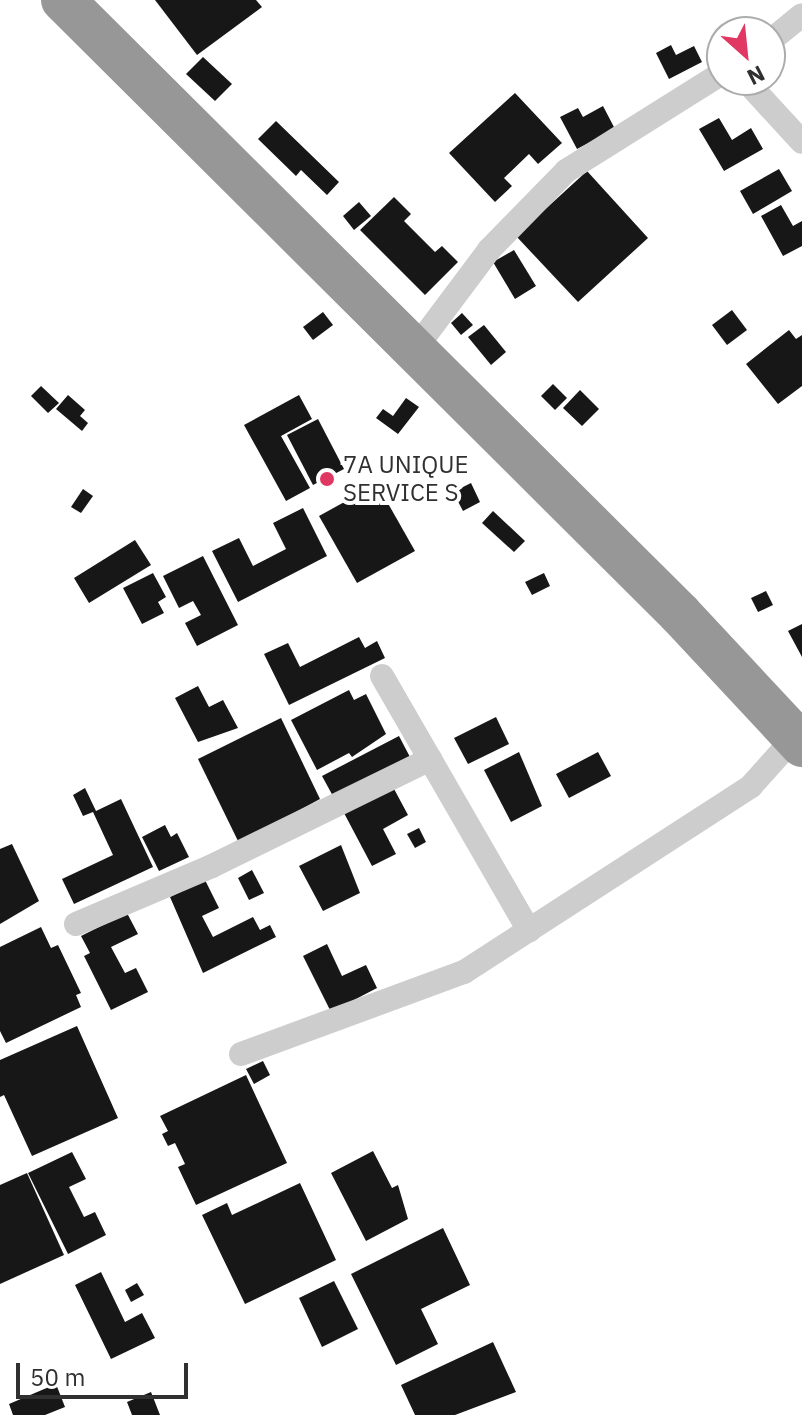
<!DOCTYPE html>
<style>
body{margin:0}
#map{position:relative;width:802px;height:1415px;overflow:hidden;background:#fff;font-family:"IBM Plex Sans",sans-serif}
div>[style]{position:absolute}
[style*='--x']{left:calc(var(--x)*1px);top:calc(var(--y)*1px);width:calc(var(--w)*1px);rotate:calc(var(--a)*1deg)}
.building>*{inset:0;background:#171717}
.street>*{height:24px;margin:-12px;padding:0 12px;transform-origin:12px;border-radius:12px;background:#cdcdcd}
.highway>*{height:44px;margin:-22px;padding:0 22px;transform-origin:22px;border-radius:22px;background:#979797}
.dots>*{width:22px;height:22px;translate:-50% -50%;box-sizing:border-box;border:4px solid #fff;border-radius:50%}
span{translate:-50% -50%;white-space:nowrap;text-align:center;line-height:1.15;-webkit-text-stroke:8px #fff;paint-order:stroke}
.poi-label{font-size:24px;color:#303030}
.left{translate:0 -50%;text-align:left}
.north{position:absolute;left:706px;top:16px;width:80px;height:80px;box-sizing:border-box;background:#fff;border:2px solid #acacac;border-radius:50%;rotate:153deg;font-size:22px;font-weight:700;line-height:32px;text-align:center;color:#303030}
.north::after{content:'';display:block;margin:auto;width:28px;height:36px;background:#e13763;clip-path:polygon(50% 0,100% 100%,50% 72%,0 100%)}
.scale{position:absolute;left:16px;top:1363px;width:172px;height:36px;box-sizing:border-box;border:4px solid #303030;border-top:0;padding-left:10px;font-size:24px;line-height:28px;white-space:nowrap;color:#303030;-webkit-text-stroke:6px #fff;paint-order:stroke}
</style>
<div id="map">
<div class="building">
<div style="clip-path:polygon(155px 0,256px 0,262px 7px,197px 55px)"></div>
<div style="clip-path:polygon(671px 45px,676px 55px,694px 46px,702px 62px,669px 79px,656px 53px)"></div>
<div style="clip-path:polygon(203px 57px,232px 84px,215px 101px,186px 74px)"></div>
<div style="clip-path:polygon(515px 93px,562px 143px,538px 164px,529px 154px,504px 178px,512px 186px,495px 202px,449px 153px)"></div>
<div style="clip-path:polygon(603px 106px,615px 129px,577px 149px,560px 117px,578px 108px,583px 117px)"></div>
<div style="clip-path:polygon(719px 118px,732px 140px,751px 128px,763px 149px,724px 171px,699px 129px)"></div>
<div style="clip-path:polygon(276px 121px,339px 182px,327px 195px,301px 170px,296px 176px,258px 139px)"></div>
<div style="clip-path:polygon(779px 169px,792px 191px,753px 214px,740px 191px)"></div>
<div style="clip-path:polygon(587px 171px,648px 238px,578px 302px,516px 236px)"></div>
<div style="clip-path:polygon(394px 197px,411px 214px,404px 221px,435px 252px,442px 246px,458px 262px,425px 295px,360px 230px)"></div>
<div style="clip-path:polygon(359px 202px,371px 216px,354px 230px,343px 216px)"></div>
<div style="clip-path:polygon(781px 205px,793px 226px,802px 221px,802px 246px,783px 256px,761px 216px)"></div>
<div style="clip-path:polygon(514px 250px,536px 286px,515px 299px,493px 262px)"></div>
<div style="clip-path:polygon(732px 310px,747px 330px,727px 345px,712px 325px)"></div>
<div style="clip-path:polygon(323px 312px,333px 325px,313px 340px,303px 327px)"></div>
<div style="clip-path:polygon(462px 313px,473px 325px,461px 335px,451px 323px)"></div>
<div style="clip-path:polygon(484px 325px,506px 352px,491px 365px,468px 337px)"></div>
<div style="clip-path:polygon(789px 330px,796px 339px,802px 335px,802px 386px,778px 404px,746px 364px)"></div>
<div style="clip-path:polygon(553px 384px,567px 398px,555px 410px,541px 396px)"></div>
<div style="clip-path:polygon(41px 386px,59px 403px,48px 413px,31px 396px)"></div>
<div style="clip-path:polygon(580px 390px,599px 409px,582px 426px,563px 408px)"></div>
<div style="clip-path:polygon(68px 395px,85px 410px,80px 416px,88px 423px,82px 431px,56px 409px)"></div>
<div style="clip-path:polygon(299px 395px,312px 419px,281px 436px,310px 488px,286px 501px,244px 425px)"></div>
<div style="clip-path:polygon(406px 398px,419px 407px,398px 434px,376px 418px,383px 409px,393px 416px)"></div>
<div style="clip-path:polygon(318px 419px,344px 469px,313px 485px,287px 435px)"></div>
<div style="clip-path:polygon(471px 483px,480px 502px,463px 511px,453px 492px)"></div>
<div style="clip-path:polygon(377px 484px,415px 551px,357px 583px,319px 516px)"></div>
<div style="clip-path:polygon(83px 489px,93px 496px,81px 513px,71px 507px)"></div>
<div style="clip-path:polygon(303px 508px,327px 556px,238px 602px,212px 551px,239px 538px,253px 566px,286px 549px,273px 523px)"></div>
<div style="clip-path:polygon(493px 511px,525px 541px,514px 552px,482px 523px)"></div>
<div style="clip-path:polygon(135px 540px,151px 565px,89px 603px,74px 578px)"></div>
<div style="clip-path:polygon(203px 556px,238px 625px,197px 646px,185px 623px,201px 615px,193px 601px,179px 608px,163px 576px)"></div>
<div style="clip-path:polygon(153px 573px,166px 597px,158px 602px,164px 613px,142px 624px,123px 588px)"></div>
<div style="clip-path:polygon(544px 573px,550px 586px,532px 595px,525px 582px)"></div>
<div style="clip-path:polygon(766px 591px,773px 605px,758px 612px,751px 598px)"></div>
<div style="clip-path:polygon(802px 624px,802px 657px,788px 631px)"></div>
<div style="clip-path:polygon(359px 637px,365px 648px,377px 641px,385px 658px,289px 705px,264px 654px,288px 643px,300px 667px)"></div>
<div style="clip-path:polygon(198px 686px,209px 707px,223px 700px,238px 728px,198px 742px,175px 698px)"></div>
<div style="clip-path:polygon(349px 690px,354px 700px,366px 694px,386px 734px,352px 757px,349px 753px,317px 770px,291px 720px)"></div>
<div style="clip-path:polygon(496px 717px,509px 744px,468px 764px,454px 738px)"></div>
<div style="clip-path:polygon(281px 718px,320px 799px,239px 843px,198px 759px)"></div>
<div style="clip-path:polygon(399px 736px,411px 759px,334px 798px,322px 776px)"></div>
<div style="clip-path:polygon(519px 752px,542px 806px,511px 822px,484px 770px)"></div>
<div style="clip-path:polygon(598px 752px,611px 776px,569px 798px,556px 774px)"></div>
<div style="clip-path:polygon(393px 787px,408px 815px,383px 829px,396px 854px,372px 866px,344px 813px)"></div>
<div style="clip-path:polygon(85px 788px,96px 811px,121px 799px,153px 867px,74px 904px,62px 879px,113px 855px,93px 812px,83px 816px,73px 795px)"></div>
<div style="clip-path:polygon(165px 825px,171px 837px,177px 833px,189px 857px,159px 871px,142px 837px)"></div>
<div style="clip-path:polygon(419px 828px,426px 842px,415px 848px,407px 834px)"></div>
<div style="clip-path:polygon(12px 844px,39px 901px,0 924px,0 849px)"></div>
<div style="clip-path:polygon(341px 845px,360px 893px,323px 911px,299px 866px)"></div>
<div style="clip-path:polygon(252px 870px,264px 893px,249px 900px,238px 878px)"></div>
<div style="clip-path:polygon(205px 880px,219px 908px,202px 916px,213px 937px,253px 917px,260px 930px,270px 925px,276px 937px,203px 973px,170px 897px)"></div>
<div style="clip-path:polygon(127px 913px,138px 934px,111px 947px,125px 973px,136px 968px,148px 992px,111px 1010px,84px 956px,90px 953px,81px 936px)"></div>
<div style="clip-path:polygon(41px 927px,51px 948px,58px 945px,81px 993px,76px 995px,81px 1007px,6px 1043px,0 1031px,0 947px)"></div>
<div style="clip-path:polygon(327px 944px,342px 976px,366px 965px,377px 988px,331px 1012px,303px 956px)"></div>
<div style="clip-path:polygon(77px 1026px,118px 1118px,32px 1156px,4px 1095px,0 1097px,0 1060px)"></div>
<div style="clip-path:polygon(263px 1061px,270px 1075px,254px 1084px,246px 1069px)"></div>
<div style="clip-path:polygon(246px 1075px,287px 1163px,196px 1205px,178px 1167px,185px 1164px,175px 1143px,168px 1146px,162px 1134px,168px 1131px,160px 1116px)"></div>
<div style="clip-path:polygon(373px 1151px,392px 1188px,398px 1185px,408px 1219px,366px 1241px,331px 1173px)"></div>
<div style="clip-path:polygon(72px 1152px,86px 1179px,69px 1187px,84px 1217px,95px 1212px,106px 1235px,68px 1254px,28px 1173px)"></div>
<div style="clip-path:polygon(27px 1173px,64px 1255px,0 1284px,0 1185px)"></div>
<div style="clip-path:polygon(300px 1183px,336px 1260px,245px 1304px,202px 1215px,227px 1203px,232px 1215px)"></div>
<div style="clip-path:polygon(443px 1228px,470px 1285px,421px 1309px,438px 1344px,396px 1365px,351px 1274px)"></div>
<div style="clip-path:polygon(101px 1272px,125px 1322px,142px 1313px,155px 1338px,111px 1359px,75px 1285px)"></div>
<div style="clip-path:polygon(334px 1281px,358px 1329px,322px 1347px,299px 1298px)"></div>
<div style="clip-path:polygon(137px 1283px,144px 1295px,131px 1302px,125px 1290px)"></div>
<div style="clip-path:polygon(493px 1342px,516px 1392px,455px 1415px,415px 1415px,401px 1385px)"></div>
<div style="clip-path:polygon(56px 1384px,65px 1407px,45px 1415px,13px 1415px,9px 1404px)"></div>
<div style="clip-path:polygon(151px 1392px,160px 1415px,132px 1415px,127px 1402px)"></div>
</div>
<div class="street">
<div style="--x:770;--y:41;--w:41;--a:-39.1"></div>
<div style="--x:745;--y:80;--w:84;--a:47.4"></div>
<div style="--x:415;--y:349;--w:124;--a:-53.2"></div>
<div style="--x:489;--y:250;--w:110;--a:-45.7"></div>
<div style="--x:566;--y:171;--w:184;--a:-32.1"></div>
<div style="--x:382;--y:676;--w:294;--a:60"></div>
<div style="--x:76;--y:924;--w:148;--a:-23.1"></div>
<div style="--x:212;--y:866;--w:243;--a:-26.1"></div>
<div style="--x:241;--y:1054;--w:238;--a:-20.2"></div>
<div style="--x:464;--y:972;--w:342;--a:-32.9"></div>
<div style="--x:751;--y:786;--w:64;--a:-48.1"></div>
</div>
<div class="highway">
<div style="--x:63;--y:0;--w:870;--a:44.86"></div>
<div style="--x:680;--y:614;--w:179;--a:47"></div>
</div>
<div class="dots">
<div style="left:327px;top:479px;background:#e13763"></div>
</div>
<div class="poi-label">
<span class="left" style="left:343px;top:479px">7A UNIQUE<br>SERVICE S</span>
</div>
<div class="north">N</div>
<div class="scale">50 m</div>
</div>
